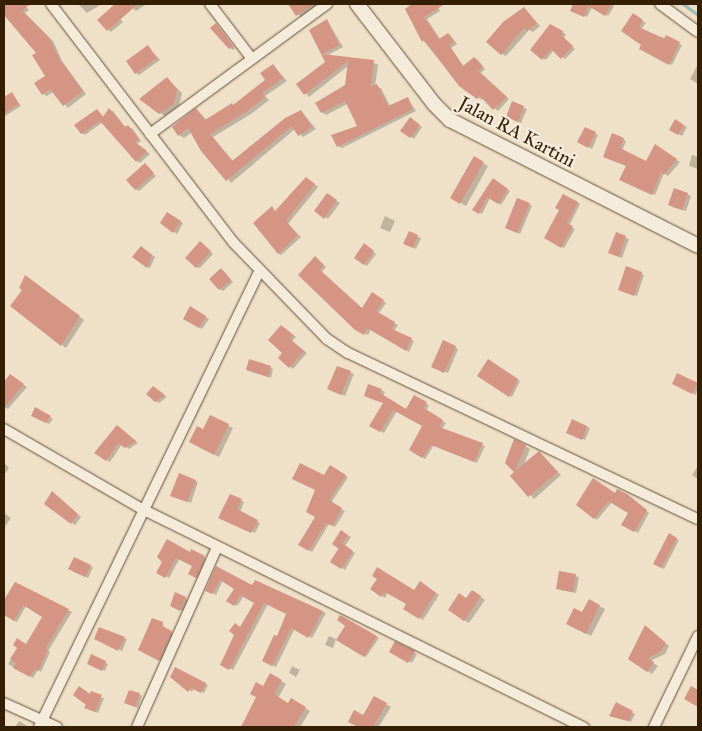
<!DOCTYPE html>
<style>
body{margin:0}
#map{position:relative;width:702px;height:731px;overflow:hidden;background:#efe0c8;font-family:"IM FELL Great Primer",serif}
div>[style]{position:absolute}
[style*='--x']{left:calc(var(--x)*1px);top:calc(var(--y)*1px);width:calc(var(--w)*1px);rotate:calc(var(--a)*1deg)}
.shadow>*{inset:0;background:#0003}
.stream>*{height:3px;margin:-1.5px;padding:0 1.5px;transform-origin:1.5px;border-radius:1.5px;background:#9abcba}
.building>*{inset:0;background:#d59585}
.roads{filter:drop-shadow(0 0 1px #634f35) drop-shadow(0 0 1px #634f35)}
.minor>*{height:10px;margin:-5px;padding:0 5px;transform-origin:5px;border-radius:5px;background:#f5ebdb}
.secondary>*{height:14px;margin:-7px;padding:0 7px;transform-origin:7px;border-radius:7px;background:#f5ebdb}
span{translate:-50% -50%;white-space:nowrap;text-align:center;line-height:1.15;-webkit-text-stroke:5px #f5ebdb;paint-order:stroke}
.street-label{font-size:19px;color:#341f04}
.frame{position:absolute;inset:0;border:5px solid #341f04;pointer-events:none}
</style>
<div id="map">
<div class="shadow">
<div style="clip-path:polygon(4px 4px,23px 4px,29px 10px,25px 13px,53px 41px,62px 61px,86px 94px,68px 108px,54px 91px,47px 96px,43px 94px,46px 76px,38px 53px,4px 13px)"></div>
<div style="clip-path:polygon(78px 4px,99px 4px,100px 5px,87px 13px)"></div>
<div style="clip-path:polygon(128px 4px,144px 4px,145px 5px,136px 11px)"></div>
<div style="clip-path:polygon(289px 4px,321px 4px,301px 17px)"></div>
<div style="clip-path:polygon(415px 4px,436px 4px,440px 11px,427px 19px,440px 39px,448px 34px,451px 36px,457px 44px,451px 48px,464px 67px,474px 58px,478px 60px,485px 69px,481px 73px,509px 99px,498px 111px,483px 98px,482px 100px,460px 85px,417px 33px,420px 31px,406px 9px)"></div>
<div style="clip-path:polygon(572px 4px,611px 4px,614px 6px,608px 16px,592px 7px,587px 17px,575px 12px)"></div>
<div style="clip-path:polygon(524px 8px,540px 26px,533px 32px,529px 30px,506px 56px,502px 54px)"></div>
<div style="clip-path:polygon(113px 11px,123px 22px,111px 32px,99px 20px)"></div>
<div style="clip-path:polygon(634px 15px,646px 23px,641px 29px,682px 45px,672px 65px,641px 49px,643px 44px)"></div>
<div style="clip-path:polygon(327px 20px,343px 47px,326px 56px,378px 64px,375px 87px,381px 88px,390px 106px,408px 99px,416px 111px,342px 148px,338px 146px,359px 127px,347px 104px,326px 115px,322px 112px,346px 86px,348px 66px,309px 97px,298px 84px,326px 62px,310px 30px)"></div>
<div style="clip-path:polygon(216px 24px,235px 48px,233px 50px,230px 48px)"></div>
<div style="clip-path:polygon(550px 26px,566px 34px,564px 38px,575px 49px,565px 59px,554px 50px,546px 60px,543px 58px)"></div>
<div style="clip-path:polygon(148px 47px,160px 60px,139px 75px,136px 73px)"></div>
<div style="clip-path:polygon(698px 64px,698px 84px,690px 79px)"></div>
<div style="clip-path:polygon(273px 65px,287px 81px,265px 96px,269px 100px,251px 114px,213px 137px,233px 161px,301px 111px,316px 129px,303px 137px,295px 129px,231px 183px,192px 132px,184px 138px,179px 135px,197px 110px,207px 120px,234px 106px,266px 81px)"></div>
<div style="clip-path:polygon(167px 79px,182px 93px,179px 106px,165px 116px,160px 113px)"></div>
<div style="clip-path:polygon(12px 94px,21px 106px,5px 116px,4px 99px)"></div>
<div style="clip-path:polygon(513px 103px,527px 109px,521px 123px,511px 118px)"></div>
<div style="clip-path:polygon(97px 110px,104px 117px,110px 110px,113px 111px,126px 128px,132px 128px,141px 141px,137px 144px,150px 154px,140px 163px,137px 161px,103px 122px,85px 135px,81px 133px)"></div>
<div style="clip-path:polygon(413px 120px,422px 127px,414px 139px,411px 137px)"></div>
<div style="clip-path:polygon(675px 121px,687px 127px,682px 136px,670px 129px)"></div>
<div style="clip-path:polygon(586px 128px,598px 135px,592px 149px,579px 142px)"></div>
<div style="clip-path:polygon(623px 139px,626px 141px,622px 151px,646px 162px,655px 145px,680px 162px,668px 176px,664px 173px,655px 195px,624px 182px,628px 166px,608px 158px)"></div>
<div style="clip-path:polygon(692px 155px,698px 157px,698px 169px,689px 166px)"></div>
<div style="clip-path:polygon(474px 158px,488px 166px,466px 206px,451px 197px)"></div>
<div style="clip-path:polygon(145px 165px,156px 176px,139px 191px,135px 189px)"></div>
<div style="clip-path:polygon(310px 180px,318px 187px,288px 224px,301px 237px,281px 255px,278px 253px,272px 208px,276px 212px)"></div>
<div style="clip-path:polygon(493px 180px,510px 191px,501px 205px,490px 198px,482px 214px,473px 209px)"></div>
<div style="clip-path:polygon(687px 194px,691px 196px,686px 211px,672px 207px)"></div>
<div style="clip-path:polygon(564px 195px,580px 204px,569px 226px,575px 229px,564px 248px,545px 238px,561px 210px)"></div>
<div style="clip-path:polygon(330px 196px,340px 203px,328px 219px,325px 217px)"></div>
<div style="clip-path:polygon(529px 204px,532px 206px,520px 234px,509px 229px)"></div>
<div style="clip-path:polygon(167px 213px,183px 223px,177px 234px,161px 223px)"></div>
<div style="clip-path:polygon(385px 216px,395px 221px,390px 232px,380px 228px)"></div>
<div style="clip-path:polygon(410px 233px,421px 238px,416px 249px,405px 243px)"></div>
<div style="clip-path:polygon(616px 234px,629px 239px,622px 258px,612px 254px)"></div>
<div style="clip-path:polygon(203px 245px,213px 254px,200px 268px,196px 267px)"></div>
<div style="clip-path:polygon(367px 247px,376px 254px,367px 266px,364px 264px)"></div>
<div style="clip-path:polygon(144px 249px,155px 257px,150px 268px,147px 267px)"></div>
<div style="clip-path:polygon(318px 260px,326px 267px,322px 272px,362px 309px,373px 294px,386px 303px,378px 314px,398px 325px,394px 331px,414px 341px,409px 352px,371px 329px,368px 335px,356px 329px,300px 275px)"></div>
<div style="clip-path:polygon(224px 272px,233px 282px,223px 291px,220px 289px)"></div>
<div style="clip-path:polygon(641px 273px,644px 275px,637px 296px,622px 291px)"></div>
<div style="clip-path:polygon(30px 279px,84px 320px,66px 348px,12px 306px)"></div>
<div style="clip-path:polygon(191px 308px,209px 319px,202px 329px,184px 318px)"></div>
<div style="clip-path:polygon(285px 328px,296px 337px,292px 341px,307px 353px,293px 369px,279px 358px,284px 352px)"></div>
<div style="clip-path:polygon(455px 347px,458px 349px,448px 373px,436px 368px)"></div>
<div style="clip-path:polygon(489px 360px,520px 381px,512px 397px,478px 376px)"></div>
<div style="clip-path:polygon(270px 367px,273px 369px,271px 378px,251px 371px)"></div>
<div style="clip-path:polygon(338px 367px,354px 374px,345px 396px,332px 391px)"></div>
<div style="clip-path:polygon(678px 375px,698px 385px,696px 395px,674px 384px)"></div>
<div style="clip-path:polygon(15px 378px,27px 387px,8px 409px,4px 407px,4px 382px)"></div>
<div style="clip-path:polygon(156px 389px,167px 397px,159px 403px,155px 401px)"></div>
<div style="clip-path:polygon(381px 390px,385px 392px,383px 396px,407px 410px,414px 397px,429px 405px,426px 411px,446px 423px,442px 429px,485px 446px,477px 463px,434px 445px,425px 459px,411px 449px,423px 426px,397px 411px,384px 433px,371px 426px,384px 403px,368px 398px)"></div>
<div style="clip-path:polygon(36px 408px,53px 419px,49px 424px,33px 416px)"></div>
<div style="clip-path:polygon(211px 417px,233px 428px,219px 457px,190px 442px,204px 431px)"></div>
<div style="clip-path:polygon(573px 421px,590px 428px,585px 440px,571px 434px)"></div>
<div style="clip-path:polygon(120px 428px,138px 443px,129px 449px,122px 444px,110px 462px,95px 453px)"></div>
<div style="clip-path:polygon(525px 446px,530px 449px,523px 467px,539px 453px,561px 475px,534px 499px,512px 476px,516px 472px,506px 462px)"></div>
<div style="clip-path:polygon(4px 463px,9px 468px,4px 475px)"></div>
<div style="clip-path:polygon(698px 466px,698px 479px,692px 475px)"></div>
<div style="clip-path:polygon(330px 467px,348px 477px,331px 503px,345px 511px,335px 527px,329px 524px,312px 552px,300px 544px,317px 517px,317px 490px)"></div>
<div style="clip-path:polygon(195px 481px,198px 482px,191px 503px,175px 497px)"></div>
<div style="clip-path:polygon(615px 494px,630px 497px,649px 513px,638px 533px,623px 524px,630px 512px,612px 502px,597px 520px,578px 505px)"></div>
<div style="clip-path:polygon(55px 495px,81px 517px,75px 525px,46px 504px)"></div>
<div style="clip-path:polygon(230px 495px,244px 502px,240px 512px,260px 523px,255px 533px,222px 519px)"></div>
<div style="clip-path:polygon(4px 513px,11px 518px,4px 528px)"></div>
<div style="clip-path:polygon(342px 532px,351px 537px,345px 546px,355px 553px,345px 570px,332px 561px,341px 549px)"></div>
<div style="clip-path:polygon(669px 535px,679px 540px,664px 569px,654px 563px)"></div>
<div style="clip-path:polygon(192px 551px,207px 559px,199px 579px,190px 574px,194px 565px,180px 558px,169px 578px,158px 572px,163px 562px,159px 557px,190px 554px)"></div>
<div style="clip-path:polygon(90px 566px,93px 567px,88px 578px,72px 571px)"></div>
<div style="clip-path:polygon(216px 568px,253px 587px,256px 582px,326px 613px,312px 638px,295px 628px,276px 667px,263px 661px,278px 638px,288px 613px,268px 604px,233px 670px,222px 664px,255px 602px,244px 596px,237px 606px,228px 601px,236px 589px,223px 580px,216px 595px,207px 590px)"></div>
<div style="clip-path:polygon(560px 572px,579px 577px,576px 593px,560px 590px)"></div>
<div style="clip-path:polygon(15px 583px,72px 612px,48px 651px,50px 652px,41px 672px,38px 670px,33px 678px,8px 664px,19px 648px,26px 646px,44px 617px,26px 606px,17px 622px,4px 615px,4px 603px)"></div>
<div style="clip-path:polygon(424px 584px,439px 595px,423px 620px,405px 608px,408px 604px,388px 592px,385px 598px,372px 589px,414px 591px)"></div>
<div style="clip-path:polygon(477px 594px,485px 600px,469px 623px,464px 620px)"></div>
<div style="clip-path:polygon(185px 598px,188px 600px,184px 611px,174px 608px)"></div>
<div style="clip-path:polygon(589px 601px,605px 609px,591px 636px,573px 627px)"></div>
<div style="clip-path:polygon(341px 616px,379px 638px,366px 657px,338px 640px,346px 626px)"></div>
<div style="clip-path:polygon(163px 623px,164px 629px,174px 633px,162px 661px,139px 649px)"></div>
<div style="clip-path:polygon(645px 627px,669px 646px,665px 654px,650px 661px,658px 666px,652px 674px,630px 659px)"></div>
<div style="clip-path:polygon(329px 636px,336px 639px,333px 648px,325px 645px)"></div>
<div style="clip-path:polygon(95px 638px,124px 638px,127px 639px,122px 651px)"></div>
<div style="clip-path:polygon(396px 643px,417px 654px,412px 663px,391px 651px)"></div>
<div style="clip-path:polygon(105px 662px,108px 664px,105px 671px,91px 665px)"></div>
<div style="clip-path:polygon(292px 666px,300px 670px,296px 677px,289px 673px)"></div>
<div style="clip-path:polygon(176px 668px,208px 685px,204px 693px,194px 688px,192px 692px,172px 677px)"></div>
<div style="clip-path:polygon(271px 675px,286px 684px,278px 698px,289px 704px,292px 700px,310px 711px,300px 727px,241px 727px)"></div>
<div style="clip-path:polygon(139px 694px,142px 696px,138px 708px,129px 704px)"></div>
<div style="clip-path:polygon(91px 696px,104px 698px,98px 713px,89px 709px)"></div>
<div style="clip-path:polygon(374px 697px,391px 707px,379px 726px,382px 727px,360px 727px,350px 721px,363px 717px)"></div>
<div style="clip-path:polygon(617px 704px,635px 714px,631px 722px,614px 717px)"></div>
<div style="clip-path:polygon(19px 721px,29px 727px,15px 727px)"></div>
</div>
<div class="stream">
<div style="--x:683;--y:4;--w:19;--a:36"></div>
</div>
<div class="building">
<div style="clip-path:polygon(4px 4px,30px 4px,22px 11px,49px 38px,59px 58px,83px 91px,63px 106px,50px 89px,42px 95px,34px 83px,45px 76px,32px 55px,36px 53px,4px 15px)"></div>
<div style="clip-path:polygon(115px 4px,138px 4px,107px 31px,97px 20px)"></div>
<div style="clip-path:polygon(288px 4px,314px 4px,296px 16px)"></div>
<div style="clip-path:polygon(412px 4px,445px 4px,424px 17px,439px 39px,448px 33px,454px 42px,449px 45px,463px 66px,474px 57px,483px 67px,478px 71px,507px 97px,493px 110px,480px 96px,477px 99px,459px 86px,424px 40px,422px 42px,405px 9px)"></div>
<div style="clip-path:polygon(573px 4px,611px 4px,605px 16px,588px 6px,584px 17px,570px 11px)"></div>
<div style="clip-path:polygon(524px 7px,537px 23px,527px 31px,525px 27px,501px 55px,486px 42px,503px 22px)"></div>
<div style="clip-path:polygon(633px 13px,643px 20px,639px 27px,664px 39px,666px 35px,680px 42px,669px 65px,639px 49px,641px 45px,621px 31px)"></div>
<div style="clip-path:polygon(327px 19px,339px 45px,322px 54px,374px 60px,371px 87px,377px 84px,388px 106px,408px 97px,413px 109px,337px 147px,331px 135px,357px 126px,345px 101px,321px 113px,315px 103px,345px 85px,348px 61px,304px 95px,296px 84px,325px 62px,309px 30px)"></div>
<div style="clip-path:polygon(216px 23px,233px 46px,229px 49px,210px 28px)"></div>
<div style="clip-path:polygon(550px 24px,563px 31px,561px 35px,573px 46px,561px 59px,551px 49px,542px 60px,530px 50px)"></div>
<div style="clip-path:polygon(148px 45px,157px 58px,135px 74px,126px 61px)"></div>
<div style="clip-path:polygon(273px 64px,283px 78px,262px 93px,265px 97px,246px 112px,210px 134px,232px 161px,285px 118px,301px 110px,312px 127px,298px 136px,292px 126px,226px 181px,201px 151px,188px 128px,178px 136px,172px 127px,196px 108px,205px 120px,232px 103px,233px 105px,265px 80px,260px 73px)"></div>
<div style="clip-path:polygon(167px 77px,177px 89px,174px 104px,159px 114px,139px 99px)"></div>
<div style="clip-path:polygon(12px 92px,19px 104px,4px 113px,4px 97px)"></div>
<div style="clip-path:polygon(512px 101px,524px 106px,518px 122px,506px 117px)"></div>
<div style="clip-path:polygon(109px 108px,125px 127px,128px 125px,139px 139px,135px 142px,147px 151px,136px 162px,100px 121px,81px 134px,74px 125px,97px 109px,103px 117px)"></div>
<div style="clip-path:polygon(410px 117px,420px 125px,410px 138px,400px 131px)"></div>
<div style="clip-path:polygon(675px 119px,684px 125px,678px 135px,669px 130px)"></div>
<div style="clip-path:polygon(585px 127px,596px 132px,588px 148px,577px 142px)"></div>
<div style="clip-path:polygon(612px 133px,624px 138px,620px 148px,646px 161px,655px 144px,677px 159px,664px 175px,661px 172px,652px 195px,619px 180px,626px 166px,603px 157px)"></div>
<div style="clip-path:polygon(474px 156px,484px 162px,460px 204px,450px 198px)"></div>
<div style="clip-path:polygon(145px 163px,154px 173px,135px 190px,126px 180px)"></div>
<div style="clip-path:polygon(306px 177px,315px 184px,286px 221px,298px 235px,278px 254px,253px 223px,272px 206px,275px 211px)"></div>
<div style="clip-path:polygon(493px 178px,508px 189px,498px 204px,487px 197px,479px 214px,472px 210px)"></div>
<div style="clip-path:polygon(674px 188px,688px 193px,682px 210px,668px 205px)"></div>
<div style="clip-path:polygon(327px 193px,337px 200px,324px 219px,314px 211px)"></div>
<div style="clip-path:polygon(563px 194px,578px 202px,567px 223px,573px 226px,561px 248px,544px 238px,559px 210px,555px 208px)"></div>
<div style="clip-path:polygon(517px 198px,530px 203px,517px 233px,505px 228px)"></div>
<div style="clip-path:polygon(167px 212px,181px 221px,173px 233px,160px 223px)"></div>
<div style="clip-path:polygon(409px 231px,418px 235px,413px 248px,403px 244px)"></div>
<div style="clip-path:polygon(616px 232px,626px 236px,619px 257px,608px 253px)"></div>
<div style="clip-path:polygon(200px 241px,211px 251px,196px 268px,185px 258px)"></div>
<div style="clip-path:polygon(364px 243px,374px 251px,364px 265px,354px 258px)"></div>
<div style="clip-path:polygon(141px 246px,152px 255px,147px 268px,132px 257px)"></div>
<div style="clip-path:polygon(315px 256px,324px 265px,320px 270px,362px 308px,372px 292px,384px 300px,376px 311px,395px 322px,392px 329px,412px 338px,406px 351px,367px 328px,364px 335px,355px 330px,298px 275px)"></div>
<div style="clip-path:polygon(626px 266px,642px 272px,634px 296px,618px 290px)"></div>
<div style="clip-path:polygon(221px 268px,231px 280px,219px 290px,209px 279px)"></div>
<div style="clip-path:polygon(25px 275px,80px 316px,61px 346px,10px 306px,22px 290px,19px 288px)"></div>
<div style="clip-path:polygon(190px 306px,206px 316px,199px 328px,183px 319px)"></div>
<div style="clip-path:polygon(281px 325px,293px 335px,290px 339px,304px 351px,289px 368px,278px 358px,282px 353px,268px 340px)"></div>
<div style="clip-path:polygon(443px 340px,456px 346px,444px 373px,431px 367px)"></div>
<div style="clip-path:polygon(249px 359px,271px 366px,268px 377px,246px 370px)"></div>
<div style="clip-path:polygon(488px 359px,518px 379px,509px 397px,477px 376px)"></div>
<div style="clip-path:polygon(337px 366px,351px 371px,341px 395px,327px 389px)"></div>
<div style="clip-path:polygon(677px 373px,698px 383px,692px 394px,672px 384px)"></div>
<div style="clip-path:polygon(10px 374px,24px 384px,4px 408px,4px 382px)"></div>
<div style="clip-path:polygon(368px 384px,382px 389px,380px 393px,406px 409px,414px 395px,427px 402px,424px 408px,443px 420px,439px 427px,483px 443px,474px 462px,431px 445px,422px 458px,409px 450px,422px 426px,393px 410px,380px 432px,369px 426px,383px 403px,364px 396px)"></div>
<div style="clip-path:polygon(153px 386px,165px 395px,155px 402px,146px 394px)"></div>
<div style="clip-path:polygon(35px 407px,51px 416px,46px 423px,31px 416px)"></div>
<div style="clip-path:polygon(210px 415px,229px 424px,214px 455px,189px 442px,197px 426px,203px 429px)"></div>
<div style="clip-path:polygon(572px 419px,587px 426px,582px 440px,566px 433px)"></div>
<div style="clip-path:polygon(117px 425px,136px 441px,125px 448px,118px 443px,106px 461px,94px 453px)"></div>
<div style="clip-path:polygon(514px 439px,526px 445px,515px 471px,539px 451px,558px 472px,528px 497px,510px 476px,514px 472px,505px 463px)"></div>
<div style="clip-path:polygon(300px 463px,324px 475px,330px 465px,346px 475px,329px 500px,342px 508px,332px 526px,326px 523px,309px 551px,298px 545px,315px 517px,306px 512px,315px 490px,292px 479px)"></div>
<div style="clip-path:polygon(179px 473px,196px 480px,187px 502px,170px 496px)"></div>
<div style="clip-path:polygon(593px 478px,615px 493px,617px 489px,627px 494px,647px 510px,634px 532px,621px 525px,628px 513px,608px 501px,594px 519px,576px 505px)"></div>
<div style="clip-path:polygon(52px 491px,78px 514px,71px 524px,44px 504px)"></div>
<div style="clip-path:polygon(230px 494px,242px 499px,237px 509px,258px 520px,251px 533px,218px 518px)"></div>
<div style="clip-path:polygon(341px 530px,348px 535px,339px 549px,332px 544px)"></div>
<div style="clip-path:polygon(669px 533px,677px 538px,661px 568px,653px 564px)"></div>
<div style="clip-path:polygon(167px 539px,190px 552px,191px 549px,205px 556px,196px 578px,188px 574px,192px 566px,176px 558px,165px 578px,156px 573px,162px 562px,157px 557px)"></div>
<div style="clip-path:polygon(342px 543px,353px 551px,341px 569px,330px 562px)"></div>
<div style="clip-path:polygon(74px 557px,91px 565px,85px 577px,68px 569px)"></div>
<div style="clip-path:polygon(216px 566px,252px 585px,255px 580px,323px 611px,308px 638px,291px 628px,272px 666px,262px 661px,274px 635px,277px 636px,286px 614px,264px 603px,229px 670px,220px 665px,234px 635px,229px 631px,235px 623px,240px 627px,254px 603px,240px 595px,234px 606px,226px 601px,234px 589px,220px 580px,212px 594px,205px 591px)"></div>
<div style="clip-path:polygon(377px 567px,414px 590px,420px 581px,436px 593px,419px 619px,403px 609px,406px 604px,385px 592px,381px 597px,370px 589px,377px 579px,372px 576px)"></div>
<div style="clip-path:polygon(559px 571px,576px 574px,573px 592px,556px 589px)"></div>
<div style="clip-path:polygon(15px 582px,69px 609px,46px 648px,48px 650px,38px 671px,35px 669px,30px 677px,13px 668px,16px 663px,10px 659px,17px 648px,13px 645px,17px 638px,26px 644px,42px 617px,23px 605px,14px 621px,4px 615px,4px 600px)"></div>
<div style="clip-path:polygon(472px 590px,481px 596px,464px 621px,448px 610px,459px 593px,466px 598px)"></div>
<div style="clip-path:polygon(175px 592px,186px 597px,180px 611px,170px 606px)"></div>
<div style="clip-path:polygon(589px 599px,600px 605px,586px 634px,566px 624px,574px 608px,582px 612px)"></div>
<div style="clip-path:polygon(340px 615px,377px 636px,364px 657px,336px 640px,345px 626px,337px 620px)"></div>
<div style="clip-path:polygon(152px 618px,163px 622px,162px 626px,172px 631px,159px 661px,138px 650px)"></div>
<div style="clip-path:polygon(645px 625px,666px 643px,660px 652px,648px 658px,654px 662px,647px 672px,628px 659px)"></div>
<div style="clip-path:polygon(99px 627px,125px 637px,118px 651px,94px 639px)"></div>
<div style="clip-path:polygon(395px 641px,415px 651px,408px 663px,389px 652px)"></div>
<div style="clip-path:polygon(91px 654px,106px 661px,102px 671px,87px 664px)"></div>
<div style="clip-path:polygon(175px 667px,206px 683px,201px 693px,191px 688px,188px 692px,170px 677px)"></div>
<div style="clip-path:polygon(270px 673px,282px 680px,274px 694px,288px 703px,291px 698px,306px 707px,294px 727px,241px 727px,256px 697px,250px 694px,256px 682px,263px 686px)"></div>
<div style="clip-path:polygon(79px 686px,90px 694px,91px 691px,102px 695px,95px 712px,84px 708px,86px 705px,73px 695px)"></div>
<div style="clip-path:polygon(691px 686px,698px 690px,698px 707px,684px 699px)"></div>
<div style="clip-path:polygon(129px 690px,140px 693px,135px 707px,124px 703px)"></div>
<div style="clip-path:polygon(374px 696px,387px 703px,373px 727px,358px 727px,348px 722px,354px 710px,363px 715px)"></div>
<div style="clip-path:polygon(616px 702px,633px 711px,628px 721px,609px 716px)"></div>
</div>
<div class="roads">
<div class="minor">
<div style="--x:51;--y:4;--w:300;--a:52.6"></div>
<div style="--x:233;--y:242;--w:135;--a:45.9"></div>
<div style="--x:327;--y:339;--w:25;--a:34"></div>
<div style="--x:348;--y:353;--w:387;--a:25.4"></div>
<div style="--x:210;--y:4;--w:69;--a:52.6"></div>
<div style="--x:660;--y:4;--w:47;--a:36.4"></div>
<div style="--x:150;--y:134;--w:220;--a:-36.3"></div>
<div style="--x:4;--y:429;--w:160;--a:30.1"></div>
<div style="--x:142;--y:509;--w:493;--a:26.3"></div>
<div style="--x:4;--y:703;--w:58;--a:24.4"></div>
<div style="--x:39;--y:727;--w:505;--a:-64.2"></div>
<div style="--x:137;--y:727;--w:197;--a:-66"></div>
<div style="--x:654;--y:727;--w:101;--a:-64.2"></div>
</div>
<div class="secondary">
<div style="--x:357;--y:4;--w:126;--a:52.4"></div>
<div style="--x:434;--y:104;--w:23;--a:45"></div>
<div style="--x:450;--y:120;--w:278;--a:26.9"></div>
</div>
</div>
<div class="street-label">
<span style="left:517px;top:132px;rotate:28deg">Jalan RA Kartini</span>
</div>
<div class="frame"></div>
</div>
